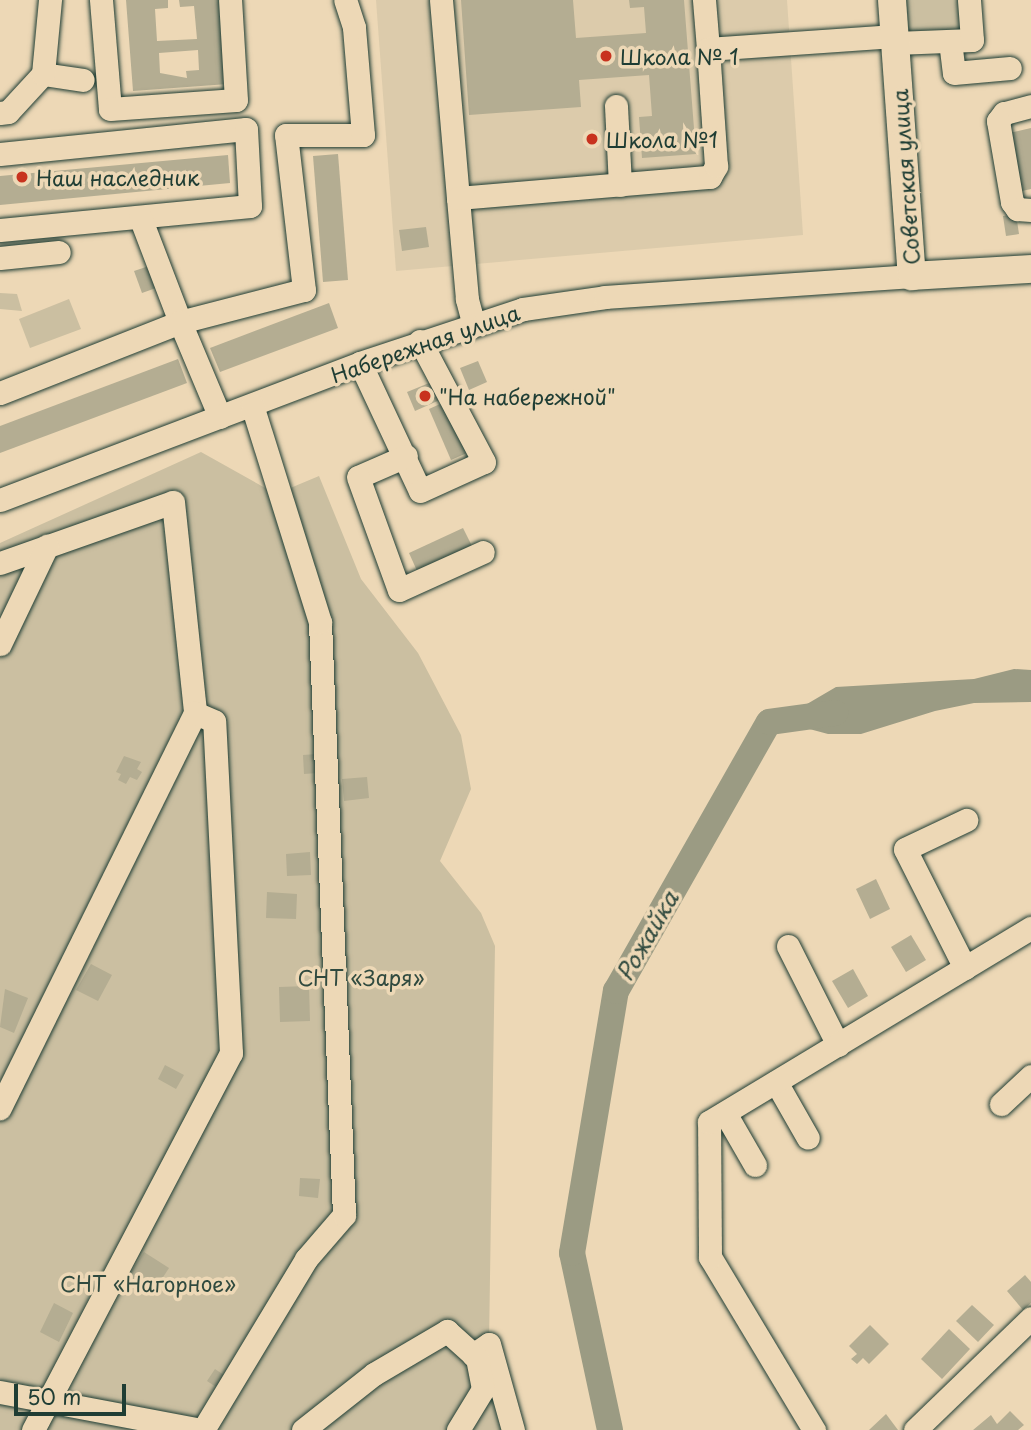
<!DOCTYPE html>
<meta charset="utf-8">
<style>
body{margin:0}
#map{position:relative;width:1031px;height:1430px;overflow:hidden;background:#edd8b6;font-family:"Playpen Sans",sans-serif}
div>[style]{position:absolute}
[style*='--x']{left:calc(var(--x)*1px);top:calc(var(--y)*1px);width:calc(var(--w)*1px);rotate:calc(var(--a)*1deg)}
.built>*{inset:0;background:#dccbab}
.green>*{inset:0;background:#cbbfa1}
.water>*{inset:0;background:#9b9b83}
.river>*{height:26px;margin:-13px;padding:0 13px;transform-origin:13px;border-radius:13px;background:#9b9b83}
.building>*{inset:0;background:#b4ad92}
.roads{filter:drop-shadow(0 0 2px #1f3d34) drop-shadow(0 0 2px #1f3d34)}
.minor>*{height:23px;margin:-11.5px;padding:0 11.5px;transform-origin:11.5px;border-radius:11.5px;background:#edd8b6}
.major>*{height:28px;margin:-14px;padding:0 14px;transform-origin:14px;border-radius:14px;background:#edd8b6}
.dots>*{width:19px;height:19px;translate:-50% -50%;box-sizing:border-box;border:4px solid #edd8b6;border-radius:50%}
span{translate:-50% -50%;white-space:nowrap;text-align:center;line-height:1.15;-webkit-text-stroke:7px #edd8b6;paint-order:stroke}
.poi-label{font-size:21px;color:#1f3d34}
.left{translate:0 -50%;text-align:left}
.street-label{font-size:21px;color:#1f3d34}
.park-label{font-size:21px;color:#304a3f}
.water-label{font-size:23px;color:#324b40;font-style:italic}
.scale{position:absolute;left:14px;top:1384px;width:112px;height:32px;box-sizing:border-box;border:4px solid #1f3d34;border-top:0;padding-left:9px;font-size:21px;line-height:24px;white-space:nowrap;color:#1f3d34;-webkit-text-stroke:5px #edd8b6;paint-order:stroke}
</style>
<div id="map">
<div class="built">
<div style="clip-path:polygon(376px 0,787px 0,803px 235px,396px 271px)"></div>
</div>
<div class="green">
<div style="clip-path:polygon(902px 0,963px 0,963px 24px,958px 31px,909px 36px)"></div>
<div style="clip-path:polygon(0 293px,17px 294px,22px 311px,0 309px)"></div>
<div style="clip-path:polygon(69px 299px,81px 329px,30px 348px,19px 319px)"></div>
<div style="clip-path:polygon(201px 452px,276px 494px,319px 476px,361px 579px,418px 653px,461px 735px,471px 789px,440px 861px,481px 913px,495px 946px,489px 1344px,514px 1430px,0 1430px,0 543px)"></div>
</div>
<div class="water">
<div style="clip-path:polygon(1014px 669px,1031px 670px,1031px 702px,974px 703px,935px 711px,861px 734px,828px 734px,802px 727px,800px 712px,807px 704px,836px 687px,974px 679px)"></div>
</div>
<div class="river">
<div style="--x:610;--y:1430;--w:181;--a:-102.1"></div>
<div style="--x:572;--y:1253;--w:266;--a:-80.5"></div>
<div style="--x:616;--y:991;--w:309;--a:-60.4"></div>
<div style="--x:769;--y:722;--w:67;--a:-7.8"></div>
</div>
<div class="building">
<div style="clip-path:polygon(evenodd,126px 0,168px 0,168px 8px,155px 9px,157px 41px,197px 39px,194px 6px,180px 7px,179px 0,221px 0,228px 84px,133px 91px,126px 0,198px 50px,199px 70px,186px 71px,187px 78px,160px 73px,159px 53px,198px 50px)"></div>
<div style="clip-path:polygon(461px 0,573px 0,576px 38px,646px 33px,644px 7px,630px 8px,629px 0,684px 0,696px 154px,642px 158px,639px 117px,652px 116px,649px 75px,579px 80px,581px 107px,469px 115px)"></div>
<div style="clip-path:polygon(1031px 128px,1031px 189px,1022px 191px,1009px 133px)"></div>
<div style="clip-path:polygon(338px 154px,348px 280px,323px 282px,313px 156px)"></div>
<div style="clip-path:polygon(228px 155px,230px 183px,0 205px,0 176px)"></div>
<div style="clip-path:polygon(1016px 214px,1019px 234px,1006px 236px,1003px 216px)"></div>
<div style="clip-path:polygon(426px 227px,429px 247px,402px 251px,399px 230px)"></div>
<div style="clip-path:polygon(149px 266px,156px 288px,142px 293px,134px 271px)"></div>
<div style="clip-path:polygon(329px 303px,338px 328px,220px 372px,210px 348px)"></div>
<div style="clip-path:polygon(178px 359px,187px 383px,0 453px,0 426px)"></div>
<div style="clip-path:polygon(478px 361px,487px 382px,469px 390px,460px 368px)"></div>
<div style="clip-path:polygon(434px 381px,442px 399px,415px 411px,407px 392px)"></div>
<div style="clip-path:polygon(451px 399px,474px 450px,451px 460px,429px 409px)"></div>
<div style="clip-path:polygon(463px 528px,473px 548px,418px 573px,409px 553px)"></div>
<div style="clip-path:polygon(317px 754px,318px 773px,304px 774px,303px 755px)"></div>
<div style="clip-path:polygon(124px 756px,141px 762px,137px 769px,142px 772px,137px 780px,130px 777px,126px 784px,118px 780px,121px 774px,116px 772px)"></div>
<div style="clip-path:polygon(367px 777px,369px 798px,344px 801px,342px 779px)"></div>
<div style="clip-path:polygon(310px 852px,311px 875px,287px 876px,286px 854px)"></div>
<div style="clip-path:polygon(876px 879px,890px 909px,870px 919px,856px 889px)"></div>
<div style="clip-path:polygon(267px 892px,297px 894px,296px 919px,266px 918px)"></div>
<div style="clip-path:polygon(911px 935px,926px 960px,906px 972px,891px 947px)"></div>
<div style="clip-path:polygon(91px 964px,112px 975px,98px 1001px,76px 990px)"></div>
<div style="clip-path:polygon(853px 969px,868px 996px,848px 1008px,832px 981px)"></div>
<div style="clip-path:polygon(309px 986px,310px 1021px,280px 1022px,279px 987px)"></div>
<div style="clip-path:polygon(5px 989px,28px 998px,14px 1033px,0 1027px)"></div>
<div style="clip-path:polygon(165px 1065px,184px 1075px,176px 1089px,158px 1079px)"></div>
<div style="clip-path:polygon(300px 1178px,320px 1179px,318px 1198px,299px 1196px)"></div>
<div style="clip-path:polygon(144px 1252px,169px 1268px,152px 1294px,127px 1278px)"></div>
<div style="clip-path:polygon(1025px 1275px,1031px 1282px,1031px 1303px,1023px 1310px,1007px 1291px)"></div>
<div style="clip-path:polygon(54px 1303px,73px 1313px,59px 1342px,40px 1332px)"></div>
<div style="clip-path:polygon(972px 1305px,994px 1325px,978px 1342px,956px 1321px)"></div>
<div style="clip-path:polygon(870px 1325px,889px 1344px,869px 1364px,863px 1358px,857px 1364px,851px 1359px,857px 1354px,849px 1346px)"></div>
<div style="clip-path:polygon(949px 1329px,970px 1349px,942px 1379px,921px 1359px)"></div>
<div style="clip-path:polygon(215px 1369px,227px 1377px,219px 1389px,207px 1381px)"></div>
<div style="clip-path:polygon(1010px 1411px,1024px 1425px,1018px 1430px,973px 1430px,991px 1415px,997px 1424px)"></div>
<div style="clip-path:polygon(886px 1414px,898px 1430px,869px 1430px)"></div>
</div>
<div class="roads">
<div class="minor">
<div style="--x:101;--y:0;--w:109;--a:85.3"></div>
<div style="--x:110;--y:109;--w:126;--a:-4.1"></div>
<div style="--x:236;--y:100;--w:100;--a:-93.4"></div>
<div style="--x:441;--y:0;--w:199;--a:85.1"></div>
<div style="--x:704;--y:0;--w:49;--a:85.3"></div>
<div style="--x:950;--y:41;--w:32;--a:83"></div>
<div style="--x:954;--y:73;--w:56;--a:-5.1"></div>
<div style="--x:895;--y:43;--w:77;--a:-2.2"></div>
<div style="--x:972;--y:40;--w:40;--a:-94.3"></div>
<div style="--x:43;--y:74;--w:40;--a:8.5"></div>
<div style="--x:616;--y:106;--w:79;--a:87.1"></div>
<div style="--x:1031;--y:106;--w:28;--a:165"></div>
<div style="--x:1004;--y:113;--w:10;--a:127"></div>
<div style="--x:998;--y:121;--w:82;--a:80.2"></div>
<div style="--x:1012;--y:202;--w:9;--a:54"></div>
<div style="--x:1017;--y:209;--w:14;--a:4"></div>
<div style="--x:0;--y:113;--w:8;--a:-7"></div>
<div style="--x:8;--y:112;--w:52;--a:-47.4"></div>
<div style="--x:43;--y:74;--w:74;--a:-84.6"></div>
<div style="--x:0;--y:154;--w:247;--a:-5.8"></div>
<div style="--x:246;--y:129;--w:77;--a:87"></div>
<div style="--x:250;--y:206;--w:251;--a:174.5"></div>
<div style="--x:140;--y:217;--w:112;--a:69.1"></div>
<div style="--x:180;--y:322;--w:128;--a:-14.5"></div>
<div style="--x:304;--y:290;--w:156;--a:-96.6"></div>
<div style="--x:286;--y:135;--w:77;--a:0"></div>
<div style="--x:363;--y:135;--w:108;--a:-94.8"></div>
<div style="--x:354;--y:27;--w:28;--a:-108"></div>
<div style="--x:0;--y:258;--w:59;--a:-5.8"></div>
<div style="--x:473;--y:322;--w:24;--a:-105"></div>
<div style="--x:467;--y:299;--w:101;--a:-95.1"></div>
<div style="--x:458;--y:198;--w:253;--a:-4.8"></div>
<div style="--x:710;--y:177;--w:13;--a:-61"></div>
<div style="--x:716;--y:166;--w:117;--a:-93.9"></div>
<div style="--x:708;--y:49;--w:186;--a:-4"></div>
<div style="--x:360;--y:363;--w:141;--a:64.9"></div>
<div style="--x:420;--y:491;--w:70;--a:-24.4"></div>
<div style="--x:484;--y:462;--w:137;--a:-117.9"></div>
<div style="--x:0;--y:393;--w:193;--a:-21.5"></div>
<div style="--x:180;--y:322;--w:103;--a:67.2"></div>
<div style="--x:406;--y:456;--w:52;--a:156.4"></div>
<div style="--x:358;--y:477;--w:120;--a:70.1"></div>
<div style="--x:399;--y:590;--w:92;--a:-24.3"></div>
<div style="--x:0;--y:500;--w:385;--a:-20.8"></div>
<div style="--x:360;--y:363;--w:172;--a:-18.3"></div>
<div style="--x:523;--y:309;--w:83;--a:-8.3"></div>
<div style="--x:605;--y:297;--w:308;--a:-3.9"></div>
<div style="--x:0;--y:563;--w:183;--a:-19.4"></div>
<div style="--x:173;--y:502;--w:212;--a:84"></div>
<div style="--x:195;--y:713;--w:441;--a:116.3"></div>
<div style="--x:0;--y:644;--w:109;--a:-64.4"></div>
<div style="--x:788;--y:946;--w:111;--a:63.2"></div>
<div style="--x:965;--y:968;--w:133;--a:-116.8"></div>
<div style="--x:905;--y:849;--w:68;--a:-25.4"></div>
<div style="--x:776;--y:1082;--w:64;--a:60.3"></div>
<div style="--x:1001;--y:1104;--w:41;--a:-43"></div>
<div style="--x:725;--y:1113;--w:60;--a:60"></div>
<div style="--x:473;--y:1355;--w:19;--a:-35"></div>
<div style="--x:489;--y:1344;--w:89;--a:74.4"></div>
<div style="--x:0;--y:1392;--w:205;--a:10.7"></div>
<div style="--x:33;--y:1430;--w:426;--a:-62.3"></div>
<div style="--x:231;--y:1053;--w:332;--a:-92.9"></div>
<div style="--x:214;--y:721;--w:21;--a:-157"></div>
<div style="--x:203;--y:1430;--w:200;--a:-58.9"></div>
<div style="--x:306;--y:1259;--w:58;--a:-49.2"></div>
<div style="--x:344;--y:1215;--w:593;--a:-92.32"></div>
<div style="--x:320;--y:622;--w:227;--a:-107.4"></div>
<div style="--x:303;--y:1430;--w:90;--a:-38.3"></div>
<div style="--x:374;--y:1374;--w:85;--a:-30.5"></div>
<div style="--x:447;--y:1331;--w:40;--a:42"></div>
<div style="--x:477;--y:1358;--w:32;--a:79"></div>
<div style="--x:483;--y:1389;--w:48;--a:121.4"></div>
<div style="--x:814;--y:1430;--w:202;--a:-121"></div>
<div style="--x:710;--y:1257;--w:135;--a:-90.4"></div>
<div style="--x:709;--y:1122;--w:376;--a:-31.1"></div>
<div style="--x:915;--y:1430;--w:161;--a:-44"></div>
</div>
<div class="major">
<div style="--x:892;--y:0;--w:277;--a:85.9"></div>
<div style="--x:912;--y:276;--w:119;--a:-3.4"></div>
</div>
</div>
<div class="dots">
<div style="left:606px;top:56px;background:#c8321e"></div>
<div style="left:592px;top:139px;background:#c8321e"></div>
<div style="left:22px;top:177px;background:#c8321e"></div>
<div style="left:425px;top:396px;background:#c8321e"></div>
</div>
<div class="poi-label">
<span class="left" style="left:620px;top:56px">Школа № 1</span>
<span class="left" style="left:606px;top:139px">Школа №1</span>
<span class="left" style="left:36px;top:177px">Наш наследник</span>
<span class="left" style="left:439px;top:396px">"На набережной"</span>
</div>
<div class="street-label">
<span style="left:905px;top:177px;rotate:-94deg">Советская улица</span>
<span style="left:425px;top:343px;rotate:-19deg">Набережная улица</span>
</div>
<div class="park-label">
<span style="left:361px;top:977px">СНТ «Заря»</span>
<span style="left:148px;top:1283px">СНТ «Нагорное»</span>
</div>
<div class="water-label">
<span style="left:647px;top:936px;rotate:-60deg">Рожайка</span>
</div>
<div class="scale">50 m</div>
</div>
